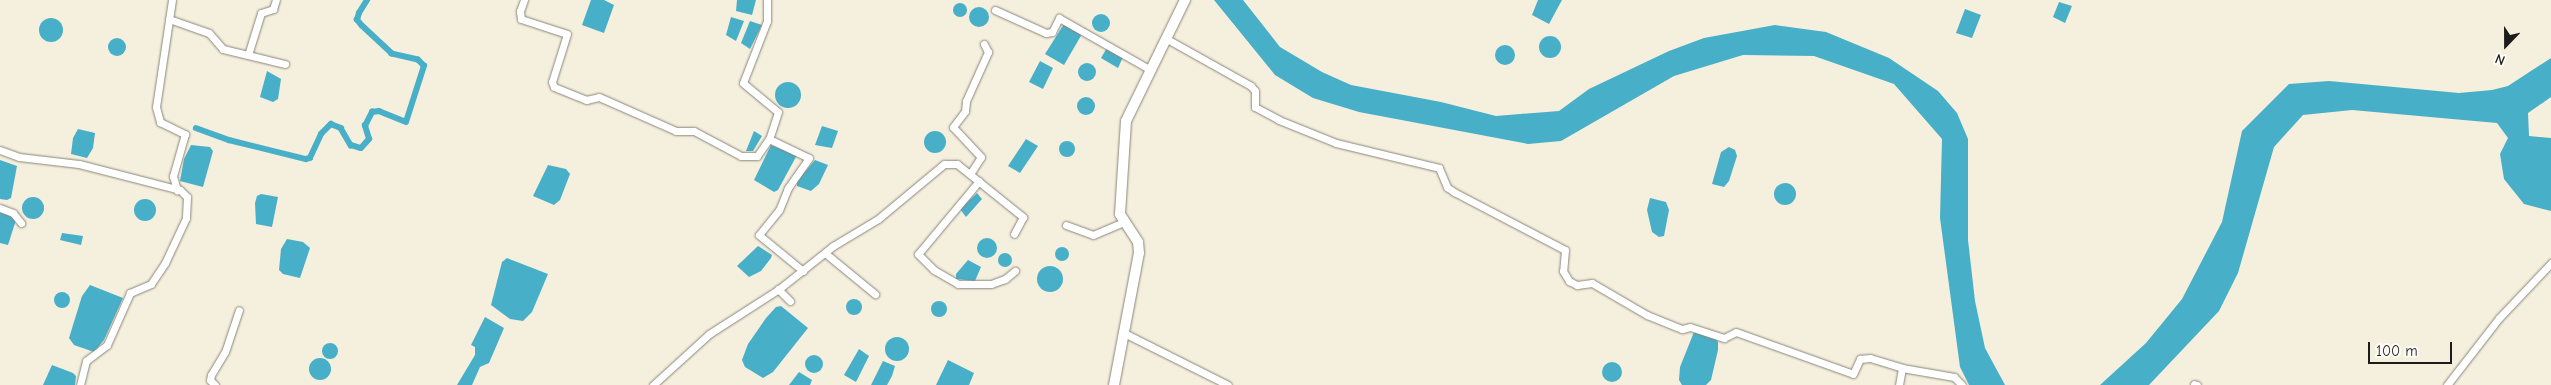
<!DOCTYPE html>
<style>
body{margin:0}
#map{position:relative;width:2551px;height:385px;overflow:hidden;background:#f5efdd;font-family:"Comic Neue",sans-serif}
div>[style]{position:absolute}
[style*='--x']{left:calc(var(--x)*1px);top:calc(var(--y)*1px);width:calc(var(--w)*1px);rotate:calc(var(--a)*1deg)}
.water>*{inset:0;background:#48afc8}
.round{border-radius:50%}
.canal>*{height:5.5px;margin:-2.75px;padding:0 2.75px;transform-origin:2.75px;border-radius:2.75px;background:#48afc8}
.roads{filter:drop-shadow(0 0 1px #88867c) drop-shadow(0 0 1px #88867c)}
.minor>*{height:7px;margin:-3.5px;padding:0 3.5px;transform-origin:3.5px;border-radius:3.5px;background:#fff}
.secondary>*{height:10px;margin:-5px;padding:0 5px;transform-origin:5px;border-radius:5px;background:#fff}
span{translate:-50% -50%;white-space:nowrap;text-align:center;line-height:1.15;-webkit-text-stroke:4px #fdfcf7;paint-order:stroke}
.north{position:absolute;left:2481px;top:20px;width:50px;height:50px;-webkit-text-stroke:4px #fdfcf7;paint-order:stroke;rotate:202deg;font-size:14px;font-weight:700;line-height:20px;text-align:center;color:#1c1c1c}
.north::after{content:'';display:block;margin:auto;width:18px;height:22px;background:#1c1c1c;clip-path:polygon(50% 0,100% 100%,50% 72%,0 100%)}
.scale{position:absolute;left:2368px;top:342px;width:84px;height:22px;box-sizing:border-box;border:2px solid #1c1c1c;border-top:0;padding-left:6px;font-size:15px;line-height:18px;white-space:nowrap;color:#1c1c1c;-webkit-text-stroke:4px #fdfcf7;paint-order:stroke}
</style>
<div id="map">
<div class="water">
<div style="clip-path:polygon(591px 0,604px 0,614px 5px,604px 33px,582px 25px)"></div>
<div style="clip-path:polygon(737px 0,756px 0,752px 15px,736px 11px)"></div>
<div style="clip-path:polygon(1214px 0,1243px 0,1280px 47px,1322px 72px,1351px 85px,1441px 102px,1496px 116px,1559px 111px,1589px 89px,1669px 51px,1704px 38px,1775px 25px,1826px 32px,1889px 58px,1938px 91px,1957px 113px,1968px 139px,1968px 240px,1975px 301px,1985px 348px,2005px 385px,1969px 385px,1960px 367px,1940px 218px,1942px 139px,1894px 84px,1814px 56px,1743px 55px,1674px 76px,1561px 141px,1528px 144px,1359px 112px,1313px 98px,1275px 75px)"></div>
<div style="clip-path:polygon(1538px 0,1562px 0,1549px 24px,1532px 15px)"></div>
<div style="clip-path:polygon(2059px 2px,2072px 6px,2065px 23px,2053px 17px)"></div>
<div class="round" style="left:953px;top:3px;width:14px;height:14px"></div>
<div class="round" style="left:969px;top:7px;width:20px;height:20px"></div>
<div style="clip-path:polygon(1965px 9px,1981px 15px,1972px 38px,1956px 33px)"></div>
<div class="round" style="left:1092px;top:14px;width:18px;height:18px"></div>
<div style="clip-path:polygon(731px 17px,744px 21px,736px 41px,726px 35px)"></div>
<div class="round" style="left:39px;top:18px;width:24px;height:24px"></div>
<div style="clip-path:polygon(750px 21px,762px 25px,750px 49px,741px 43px)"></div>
<div style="clip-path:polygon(1064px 24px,1082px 34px,1064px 65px,1045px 54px)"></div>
<div class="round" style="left:1539px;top:36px;width:22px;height:22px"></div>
<div class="round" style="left:108px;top:38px;width:18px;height:18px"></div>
<div class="round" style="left:1495px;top:45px;width:20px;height:20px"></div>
<div style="clip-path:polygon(1108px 46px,1123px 57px,1118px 68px,1101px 58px)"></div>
<div style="clip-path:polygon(2551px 58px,2551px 97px,2528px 113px,2529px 136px,2551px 138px,2551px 211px,2524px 204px,2504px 179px,2500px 154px,2508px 138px,2497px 123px,2352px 110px,2303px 115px,2274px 147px,2238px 273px,2219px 311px,2149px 385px,2100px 385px,2146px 343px,2182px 299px,2222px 222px,2242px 131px,2289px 84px,2329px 81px,2459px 93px,2492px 90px,2508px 86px)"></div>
<div style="clip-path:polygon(1040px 61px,1053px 68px,1043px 89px,1029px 82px)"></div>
<div class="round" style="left:1078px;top:63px;width:18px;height:18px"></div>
<div style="clip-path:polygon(267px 71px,281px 79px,278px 99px,273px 102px,260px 97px)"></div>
<div class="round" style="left:775px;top:82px;width:26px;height:26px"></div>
<div class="round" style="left:1077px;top:97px;width:18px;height:18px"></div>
<div style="clip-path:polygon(822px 126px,838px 131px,832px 148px,815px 145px)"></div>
<div style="clip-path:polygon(78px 129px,95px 133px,93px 148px,87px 158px,71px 154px,73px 138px)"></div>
<div style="clip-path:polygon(754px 131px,762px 136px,753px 151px,746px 151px)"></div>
<div class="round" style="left:924px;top:131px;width:22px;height:22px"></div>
<div style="clip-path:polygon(1026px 139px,1038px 146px,1020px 173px,1008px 166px)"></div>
<div class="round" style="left:1059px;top:141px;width:16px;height:16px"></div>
<div style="clip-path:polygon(191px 145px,210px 147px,213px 151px,203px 187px,180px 181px,184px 159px)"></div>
<div style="clip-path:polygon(771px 145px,797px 155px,778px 190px,774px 192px,754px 180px)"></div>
<div style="clip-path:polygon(1729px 147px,1735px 150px,1737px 156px,1729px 181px,1724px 187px,1712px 184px,1721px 152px)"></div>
<div style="clip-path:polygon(0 160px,17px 166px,11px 198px,7px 200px,0 199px)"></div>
<div style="clip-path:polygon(815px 160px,828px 165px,819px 184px,811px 191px,797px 186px,797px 181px)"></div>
<div style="clip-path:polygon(548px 165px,566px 169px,570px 174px,560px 200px,554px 205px,533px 196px)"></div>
<div class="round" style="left:1774px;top:183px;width:22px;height:22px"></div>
<div style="clip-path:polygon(977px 193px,982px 199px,966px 217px,960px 209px)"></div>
<div style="clip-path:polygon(261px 194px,278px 197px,272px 227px,256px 224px,255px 203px,257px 196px)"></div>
<div class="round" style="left:22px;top:197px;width:22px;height:22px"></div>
<div style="clip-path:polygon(1650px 198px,1666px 202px,1669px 210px,1664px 236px,1659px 237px,1652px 232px,1647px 210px)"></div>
<div class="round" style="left:134px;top:199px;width:22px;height:22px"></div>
<div style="clip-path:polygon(0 209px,16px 220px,8px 245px,0 243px)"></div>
<div style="clip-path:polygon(62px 233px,83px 236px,81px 245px,60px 240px)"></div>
<div class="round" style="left:977px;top:238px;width:20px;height:20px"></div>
<div style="clip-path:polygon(287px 239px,303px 242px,310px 248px,300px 278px,283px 274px,279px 270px,281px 249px)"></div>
<div style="clip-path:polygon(758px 246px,772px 255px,771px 258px,761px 271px,749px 277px,737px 266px)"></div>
<div class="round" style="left:1055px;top:247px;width:14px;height:14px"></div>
<div class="round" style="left:998px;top:253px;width:14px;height:14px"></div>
<div style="clip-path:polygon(507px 258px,548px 274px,532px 312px,523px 321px,510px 319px,491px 305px,502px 262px)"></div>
<div style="clip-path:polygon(968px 260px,981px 267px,975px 281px,956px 279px,956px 274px)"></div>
<div class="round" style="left:1037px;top:266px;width:26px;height:26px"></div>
<div style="clip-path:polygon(90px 285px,123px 298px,104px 340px,94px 352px,74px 345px,69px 338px,82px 296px)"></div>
<div class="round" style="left:54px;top:292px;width:16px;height:16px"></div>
<div class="round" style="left:846px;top:299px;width:16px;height:16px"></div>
<div class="round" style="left:931px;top:301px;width:16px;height:16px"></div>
<div style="clip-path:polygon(781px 306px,808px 328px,773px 372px,763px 378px,745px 367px,742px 360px,748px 344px,766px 318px,776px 307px)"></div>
<div style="clip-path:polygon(485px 317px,504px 328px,489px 363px,480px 367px,472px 385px,457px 385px,475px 355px,475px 347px,471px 345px)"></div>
<div style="clip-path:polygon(1694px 332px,1714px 337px,1718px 342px,1718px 350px,1711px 380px,1706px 385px,1682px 385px,1679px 380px,1680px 367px)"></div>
<div class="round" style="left:885px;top:337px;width:24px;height:24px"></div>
<div class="round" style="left:322px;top:343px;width:16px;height:16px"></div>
<div style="clip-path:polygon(859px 349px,869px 356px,856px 382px,844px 375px)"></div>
<div class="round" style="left:805px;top:355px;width:18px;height:18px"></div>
<div class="round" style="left:309px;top:358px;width:22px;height:22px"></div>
<div style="clip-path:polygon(948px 360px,974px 373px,969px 385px,936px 385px)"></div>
<div style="clip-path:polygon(883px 361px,895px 366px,892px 376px,887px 385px,871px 385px)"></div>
<div class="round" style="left:1602px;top:362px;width:20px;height:20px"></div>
<div style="clip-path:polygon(52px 365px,73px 373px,76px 376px,75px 385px,43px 385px)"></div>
<div style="clip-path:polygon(799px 372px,812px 380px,810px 385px,789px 385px)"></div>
</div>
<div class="canal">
<div style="--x:196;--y:128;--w:35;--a:20"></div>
<div style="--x:229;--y:140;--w:79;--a:13.9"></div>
<div style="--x:306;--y:159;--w:4;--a:-14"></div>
<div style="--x:310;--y:158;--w:26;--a:-65"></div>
<div style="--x:321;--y:134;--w:14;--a:-45"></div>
<div style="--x:331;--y:124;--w:11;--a:22"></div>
<div style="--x:341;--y:128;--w:20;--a:60"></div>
<div style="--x:351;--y:145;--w:10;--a:17"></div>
<div style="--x:361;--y:148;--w:12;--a:-48"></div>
<div style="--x:369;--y:139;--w:14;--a:-107"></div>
<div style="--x:365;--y:126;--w:16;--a:-63"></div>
<div style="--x:372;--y:112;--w:7;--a:-8"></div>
<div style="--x:379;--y:111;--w:29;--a:22"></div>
<div style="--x:406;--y:122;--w:59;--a:-72.2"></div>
<div style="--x:424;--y:66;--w:8;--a:-135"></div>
<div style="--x:418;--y:60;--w:27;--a:-167"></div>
<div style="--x:392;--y:54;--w:41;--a:-137"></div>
<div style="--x:362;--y:26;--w:8;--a:-130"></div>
<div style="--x:357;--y:20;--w:7;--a:-74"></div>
<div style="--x:359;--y:13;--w:15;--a:-58"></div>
</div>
<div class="roads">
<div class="minor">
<div style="--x:172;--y:0;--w:108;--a:98.5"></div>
<div style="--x:156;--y:107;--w:16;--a:75"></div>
<div style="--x:160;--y:122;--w:28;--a:26"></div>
<div style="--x:185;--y:134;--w:44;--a:105.9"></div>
<div style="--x:173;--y:176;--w:15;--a:74"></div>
<div style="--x:524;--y:0;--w:12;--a:110"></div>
<div style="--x:520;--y:11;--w:8;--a:83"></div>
<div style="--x:521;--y:19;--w:48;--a:18.1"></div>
<div style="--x:567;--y:34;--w:50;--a:107.4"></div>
<div style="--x:552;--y:82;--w:5;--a:68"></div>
<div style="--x:554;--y:87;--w:35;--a:22"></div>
<div style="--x:586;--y:100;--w:13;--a:-13"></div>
<div style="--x:599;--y:97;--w:84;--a:23.8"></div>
<div style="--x:676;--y:131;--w:18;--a:0"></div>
<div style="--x:694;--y:131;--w:53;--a:28"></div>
<div style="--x:741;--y:156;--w:16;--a:0"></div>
<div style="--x:757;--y:156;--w:21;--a:-55"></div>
<div style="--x:767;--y:0;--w:21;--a:90"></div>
<div style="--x:767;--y:21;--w:66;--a:111.2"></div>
<div style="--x:743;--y:83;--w:45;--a:39.6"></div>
<div style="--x:778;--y:112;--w:28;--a:108"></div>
<div style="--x:769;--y:139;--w:44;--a:25.4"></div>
<div style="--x:809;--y:158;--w:37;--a:125"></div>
<div style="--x:788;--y:188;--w:24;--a:112"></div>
<div style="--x:779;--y:210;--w:32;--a:129"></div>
<div style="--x:759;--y:235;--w:57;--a:39.3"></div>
<div style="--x:995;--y:10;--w:56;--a:24.3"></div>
<div style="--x:1046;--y:33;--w:6;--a:-9"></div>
<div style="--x:1052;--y:32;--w:16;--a:-63"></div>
<div style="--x:1059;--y:18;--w:106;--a:29.5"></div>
<div style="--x:169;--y:19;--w:42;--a:19.3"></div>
<div style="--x:209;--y:33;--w:21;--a:49"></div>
<div style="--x:223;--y:49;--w:64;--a:13.6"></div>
<div style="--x:1167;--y:39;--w:96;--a:29.2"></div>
<div style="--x:1251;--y:86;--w:6;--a:51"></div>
<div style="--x:1255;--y:91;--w:16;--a:90"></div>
<div style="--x:1255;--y:107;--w:27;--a:28"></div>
<div style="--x:1279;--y:120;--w:61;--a:22"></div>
<div style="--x:1336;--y:143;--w:106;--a:13.6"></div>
<div style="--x:1439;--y:168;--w:21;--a:67"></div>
<div style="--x:1447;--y:187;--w:9;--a:36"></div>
<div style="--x:1454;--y:192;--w:125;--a:27.6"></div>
<div style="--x:1565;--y:250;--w:21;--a:95"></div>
<div style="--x:1563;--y:271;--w:12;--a:59"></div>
<div style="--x:1569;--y:281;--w:9;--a:27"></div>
<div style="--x:1577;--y:285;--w:15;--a:-8"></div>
<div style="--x:1592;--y:283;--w:64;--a:30.2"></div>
<div style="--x:1647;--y:315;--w:38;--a:22"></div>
<div style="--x:1682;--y:329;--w:8;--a:-14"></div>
<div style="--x:1690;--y:327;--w:36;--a:18"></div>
<div style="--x:1724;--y:338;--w:13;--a:-27"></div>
<div style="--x:1736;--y:332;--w:124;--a:19.7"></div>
<div style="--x:1853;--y:374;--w:17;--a:-65"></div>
<div style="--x:1860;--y:359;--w:10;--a:-6"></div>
<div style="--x:1870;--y:358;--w:34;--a:17"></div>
<div style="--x:1902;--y:368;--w:53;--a:9.8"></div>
<div style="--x:1954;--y:377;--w:11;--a:45"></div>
<div style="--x:248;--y:55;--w:44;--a:-72.8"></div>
<div style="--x:261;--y:13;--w:13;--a:-18"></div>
<div style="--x:273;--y:9;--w:9;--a:-72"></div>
<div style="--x:0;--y:150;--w:20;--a:20"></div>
<div style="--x:19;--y:157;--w:60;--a:6.7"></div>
<div style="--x:79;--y:164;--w:104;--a:14.4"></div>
<div style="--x:180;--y:190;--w:10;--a:45"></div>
<div style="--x:187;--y:197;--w:21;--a:93"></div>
<div style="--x:186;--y:218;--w:50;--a:115"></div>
<div style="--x:165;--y:263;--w:25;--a:124"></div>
<div style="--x:151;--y:284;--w:23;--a:157"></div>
<div style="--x:130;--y:293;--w:57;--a:113.9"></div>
<div style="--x:107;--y:345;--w:26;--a:143"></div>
<div style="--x:86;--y:361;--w:25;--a:104"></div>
<div style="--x:970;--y:174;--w:20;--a:-57"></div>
<div style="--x:981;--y:157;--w:41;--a:-133"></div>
<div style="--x:953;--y:127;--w:20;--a:-53"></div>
<div style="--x:965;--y:111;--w:10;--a:-84"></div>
<div style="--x:966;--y:101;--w:54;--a:-65.8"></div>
<div style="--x:988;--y:52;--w:9;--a:-117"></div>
<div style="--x:979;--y:181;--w:95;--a:129.9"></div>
<div style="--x:918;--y:254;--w:23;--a:45"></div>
<div style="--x:934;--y:270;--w:28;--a:30"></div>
<div style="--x:958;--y:284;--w:33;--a:0"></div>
<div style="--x:991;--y:284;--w:15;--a:-20"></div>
<div style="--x:1005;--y:279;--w:13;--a:-39"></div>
<div style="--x:0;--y:208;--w:14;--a:21"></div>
<div style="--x:13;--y:213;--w:13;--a:51"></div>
<div style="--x:1066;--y:225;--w:29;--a:20"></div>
<div style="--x:1093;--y:235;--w:34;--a:-23"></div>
<div style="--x:825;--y:253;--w:65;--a:39.4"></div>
<div style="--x:778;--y:289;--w:17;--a:45"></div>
<div style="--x:1124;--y:333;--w:116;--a:26.6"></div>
<div style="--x:2194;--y:384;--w:3;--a:18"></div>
<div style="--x:215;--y:385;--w:7;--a:-135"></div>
<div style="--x:210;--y:380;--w:5;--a:-79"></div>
<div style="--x:211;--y:375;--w:27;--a:-59"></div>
<div style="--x:225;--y:352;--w:44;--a:-71.6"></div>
<div style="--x:653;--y:385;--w:76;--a:-42.3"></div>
<div style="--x:709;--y:334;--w:83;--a:-32.7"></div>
<div style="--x:779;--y:289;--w:69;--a:-38.5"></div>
<div style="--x:833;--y:246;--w:52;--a:-31"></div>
<div style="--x:878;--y:219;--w:86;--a:-39.8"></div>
<div style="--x:944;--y:164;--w:13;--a:0"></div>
<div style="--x:957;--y:164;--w:85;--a:38.8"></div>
<div style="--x:1023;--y:217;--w:19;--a:118"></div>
<div style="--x:1899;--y:385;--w:17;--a:-80"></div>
<div style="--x:2447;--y:385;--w:85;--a:-52.2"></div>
<div style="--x:2499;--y:318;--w:76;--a:-46.6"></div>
</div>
<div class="secondary">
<div style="--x:1114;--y:385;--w:134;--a:-79.3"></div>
<div style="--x:1139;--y:253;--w:11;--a:-95"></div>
<div style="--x:1138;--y:242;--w:33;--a:-123"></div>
<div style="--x:1120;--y:214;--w:93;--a:-86.3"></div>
<div style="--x:1126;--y:121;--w:135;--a:-64"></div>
</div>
</div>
<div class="north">N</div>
<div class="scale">100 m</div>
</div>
